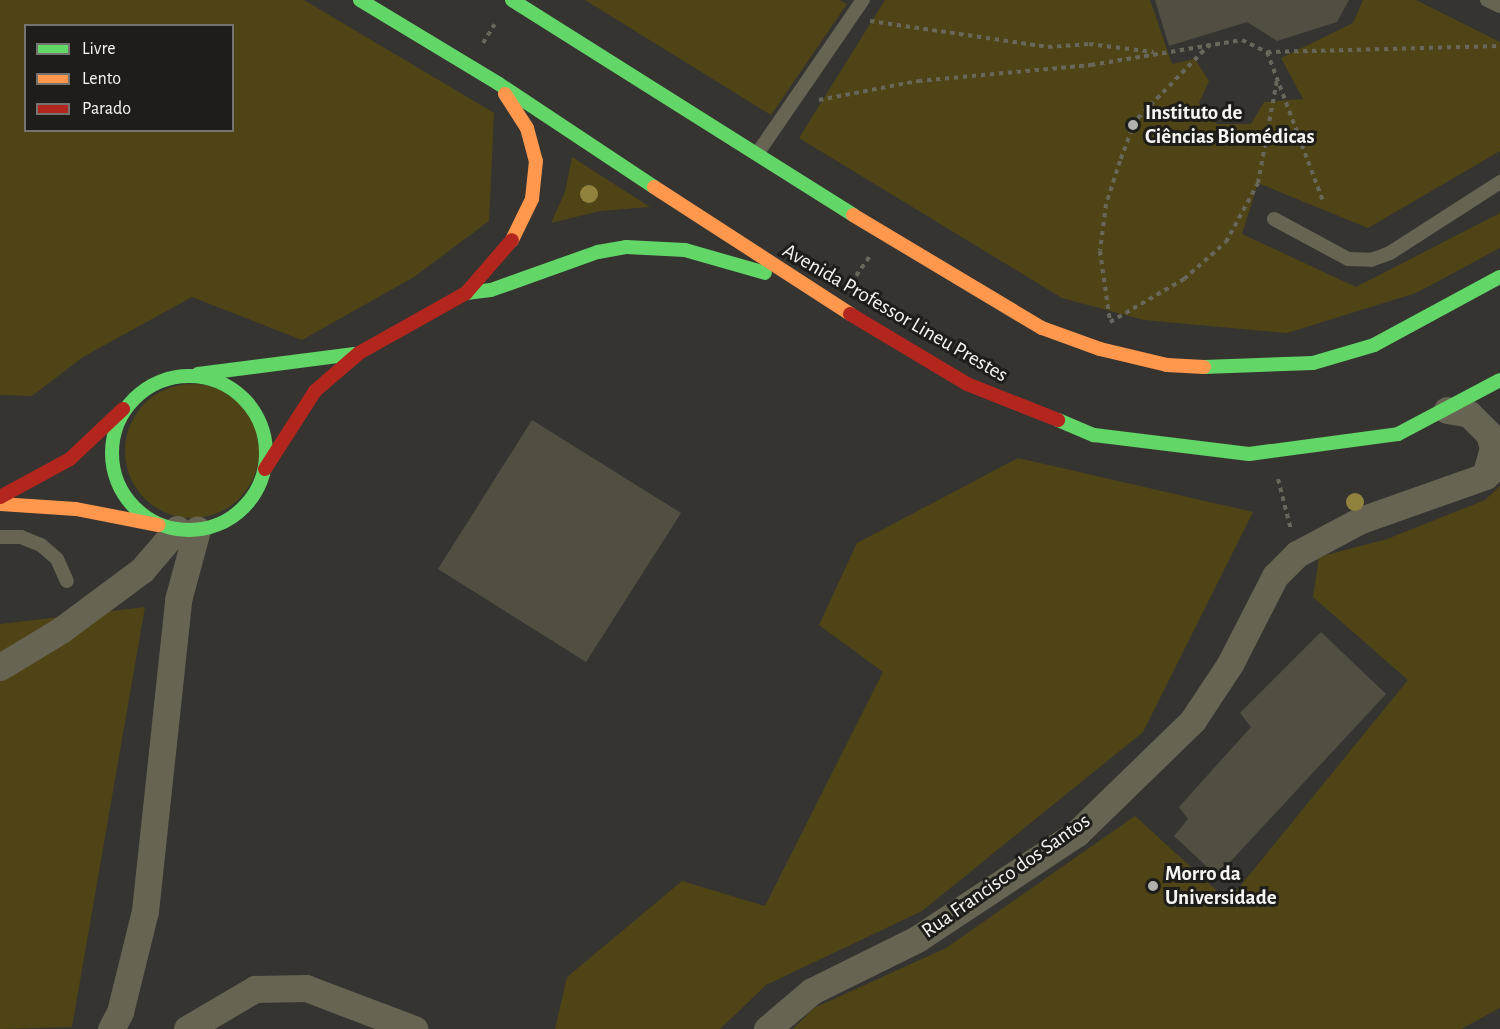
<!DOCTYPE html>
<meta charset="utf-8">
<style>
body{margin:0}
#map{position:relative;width:1500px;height:1029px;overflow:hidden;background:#353431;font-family:"Alegreya Sans",sans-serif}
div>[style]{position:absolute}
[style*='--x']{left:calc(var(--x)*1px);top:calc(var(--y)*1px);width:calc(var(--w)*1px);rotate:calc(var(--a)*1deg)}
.green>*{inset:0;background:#4f4415}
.round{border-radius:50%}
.building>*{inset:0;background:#524f42}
.path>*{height:4px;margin-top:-2px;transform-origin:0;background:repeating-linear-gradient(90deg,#69665b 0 4.5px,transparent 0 9px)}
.lane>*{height:14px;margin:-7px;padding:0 7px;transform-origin:7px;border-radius:7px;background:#686453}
.street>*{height:27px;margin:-13.5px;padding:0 13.5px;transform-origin:13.5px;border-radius:13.5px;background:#686453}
.fast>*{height:14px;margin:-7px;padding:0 7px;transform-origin:7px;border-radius:7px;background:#63d668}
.fast>.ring{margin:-7px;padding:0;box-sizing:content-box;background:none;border:14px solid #63d668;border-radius:50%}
.slow>*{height:14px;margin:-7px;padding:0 7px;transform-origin:7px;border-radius:7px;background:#ff974d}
.jam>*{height:14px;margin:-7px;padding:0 7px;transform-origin:7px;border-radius:7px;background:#b3261e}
.trees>*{width:18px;height:18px;margin:-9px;border-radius:50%;background:#91823e}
.dots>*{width:16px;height:16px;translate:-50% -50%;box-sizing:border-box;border:3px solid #1e1d1a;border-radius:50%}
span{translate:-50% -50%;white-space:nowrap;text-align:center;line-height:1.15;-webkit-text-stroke:6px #1e1d1a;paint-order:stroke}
.poi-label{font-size:21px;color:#f6f5f1;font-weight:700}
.left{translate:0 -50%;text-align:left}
.street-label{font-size:21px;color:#f6f5f1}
.legend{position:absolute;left:24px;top:24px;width:210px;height:108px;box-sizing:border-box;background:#1e1d1a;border:2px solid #747370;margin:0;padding:8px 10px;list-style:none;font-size:18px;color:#f6f5f1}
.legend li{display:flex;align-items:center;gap:12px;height:30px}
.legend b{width:30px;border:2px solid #747370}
</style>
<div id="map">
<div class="green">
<div style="clip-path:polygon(evenodd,0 0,304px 0,494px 113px,489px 221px,414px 277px,302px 340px,192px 297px,83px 357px,32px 396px,0 395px,0 0,26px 26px,232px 26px,232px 130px,26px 130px,26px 26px)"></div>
<div style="clip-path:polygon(585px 0,839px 0,847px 4px,771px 115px)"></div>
<div style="clip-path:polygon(885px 0,1150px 0,1172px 64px,1195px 59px,1209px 81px,1199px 103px,1217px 124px,1251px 124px,1264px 102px,1303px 99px,1281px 58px,1353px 23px,1363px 0,1416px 0,1500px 42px,1500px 151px,1368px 228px,1258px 183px,1242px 234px,1356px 287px,1500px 213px,1500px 248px,1416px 293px,1287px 333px,1144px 320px,1062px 298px,799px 138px)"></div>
<div style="clip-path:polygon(572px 157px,650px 207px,600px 211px,551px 223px,565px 192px)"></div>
<div class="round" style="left:125px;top:384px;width:134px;height:134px"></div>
<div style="clip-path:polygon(1018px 458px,1253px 512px,1143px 732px,922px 911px,766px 985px,720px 1029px,555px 1029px,567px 977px,682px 881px,765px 906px,883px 672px,819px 625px,857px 543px)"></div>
<div style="clip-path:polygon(1500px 486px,1500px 1008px,1461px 1029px,793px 1029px,814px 1008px,946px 948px,1135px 816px,1228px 901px,1408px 680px,1313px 597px,1319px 557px,1387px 539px,1485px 500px)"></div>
<div style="clip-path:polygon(145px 607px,72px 1027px,0 1029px,0 624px)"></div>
</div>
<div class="building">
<div style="clip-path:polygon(1155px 0,1349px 0,1337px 22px,1277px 41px,1247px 22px,1169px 46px)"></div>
<div style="clip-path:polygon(532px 420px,681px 513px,586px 662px,438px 569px)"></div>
<div style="clip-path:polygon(1321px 632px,1386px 694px,1217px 876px,1174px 836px,1188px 819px,1179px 807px,1251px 727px,1240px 713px)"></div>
</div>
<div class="path">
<div style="--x:870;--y:21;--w:180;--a:8.3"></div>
<div style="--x:1048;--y:47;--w:41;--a:-4.2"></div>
<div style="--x:1089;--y:44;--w:65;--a:7"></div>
<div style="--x:483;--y:43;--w:22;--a:-58"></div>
<div style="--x:1210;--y:44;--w:107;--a:134.2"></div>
<div style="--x:1135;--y:121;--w:43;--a:110.6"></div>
<div style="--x:1120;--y:161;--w:45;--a:108"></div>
<div style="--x:1106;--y:204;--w:47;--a:97.3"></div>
<div style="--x:1100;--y:251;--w:72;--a:82"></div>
<div style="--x:1110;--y:322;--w:86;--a:-30.2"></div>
<div style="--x:1184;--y:279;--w:56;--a:-41.4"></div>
<div style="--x:1226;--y:242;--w:67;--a:-61.5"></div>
<div style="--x:1258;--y:183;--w:106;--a:-79.6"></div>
<div style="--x:1267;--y:52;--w:159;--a:69.4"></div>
<div style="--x:819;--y:100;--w:101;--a:-10.9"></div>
<div style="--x:918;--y:81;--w:174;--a:-5.3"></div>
<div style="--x:1091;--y:65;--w:153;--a:-9.4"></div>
<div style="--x:1242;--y:40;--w:28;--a:26"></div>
<div style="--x:1267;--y:52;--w:233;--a:-1.5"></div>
<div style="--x:851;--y:283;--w:32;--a:-55"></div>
<div style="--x:1278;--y:479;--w:53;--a:75.7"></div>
</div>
<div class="lane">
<div style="--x:1487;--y:0;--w:14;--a:25"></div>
<div style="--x:757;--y:154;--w:187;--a:-55.5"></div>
<div style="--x:1274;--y:219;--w:84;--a:28.4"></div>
<div style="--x:1348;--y:259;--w:23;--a:2"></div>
<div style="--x:1371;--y:260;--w:20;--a:-20"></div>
<div style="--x:1390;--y:253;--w:131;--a:-32.8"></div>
<div style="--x:0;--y:537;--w:21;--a:0"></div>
<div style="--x:21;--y:537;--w:22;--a:22"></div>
<div style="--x:41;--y:545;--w:21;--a:41"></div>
<div style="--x:57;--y:559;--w:24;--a:66"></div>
</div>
<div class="street">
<div style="--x:1447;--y:410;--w:22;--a:10"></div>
<div style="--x:1469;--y:414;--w:28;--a:45"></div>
<div style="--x:1489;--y:434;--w:15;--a:74"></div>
<div style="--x:1493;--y:448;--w:29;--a:106"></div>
<div style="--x:0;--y:667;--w:71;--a:-31.2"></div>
<div style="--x:61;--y:630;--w:101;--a:-36.5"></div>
<div style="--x:142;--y:570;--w:54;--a:-49.5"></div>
<div style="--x:111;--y:1029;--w:19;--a:-62"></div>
<div style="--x:120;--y:1012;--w:104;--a:-76.1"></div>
<div style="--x:145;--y:911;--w:313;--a:-83.9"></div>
<div style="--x:178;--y:600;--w:73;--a:-74.8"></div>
<div style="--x:187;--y:1029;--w:79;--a:-30.5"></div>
<div style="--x:255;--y:989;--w:51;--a:-1.1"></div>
<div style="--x:306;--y:988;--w:116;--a:20.8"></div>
<div style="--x:767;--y:1029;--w:59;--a:-40.2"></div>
<div style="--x:812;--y:991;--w:117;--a:-26.3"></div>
<div style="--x:917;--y:939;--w:192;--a:-33.5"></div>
<div style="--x:1077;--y:833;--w:162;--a:-44.2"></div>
<div style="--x:1193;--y:720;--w:67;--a:-56.5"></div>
<div style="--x:1230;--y:664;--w:99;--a:-62.9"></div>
<div style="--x:1275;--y:576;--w:31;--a:-45"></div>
<div style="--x:1297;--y:554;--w:72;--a:-28"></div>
<div style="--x:1361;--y:520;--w:132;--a:-19.5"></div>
<div style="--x:1485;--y:476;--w:20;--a:-41"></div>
</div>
<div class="fast">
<div style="--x:360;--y:0;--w:162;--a:31.1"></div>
<div style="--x:499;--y:84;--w:186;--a:33.6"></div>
<div style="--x:512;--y:0;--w:403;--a:32.2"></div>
<div style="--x:466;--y:293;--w:25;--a:-7"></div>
<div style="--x:491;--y:290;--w:114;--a:-19.6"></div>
<div style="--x:598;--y:252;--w:28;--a:-10"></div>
<div style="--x:626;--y:247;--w:59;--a:2.9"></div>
<div style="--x:685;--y:250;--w:83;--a:16"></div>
<div style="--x:1204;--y:367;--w:109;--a:-2.1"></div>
<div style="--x:1313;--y:363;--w:64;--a:-16.4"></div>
<div style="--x:1374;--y:345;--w:143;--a:-28.4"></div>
<div style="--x:198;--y:374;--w:158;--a:-7.3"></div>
<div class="ring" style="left:112px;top:376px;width:140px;height:140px"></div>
<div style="--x:1058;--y:420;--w:39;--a:23"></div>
<div style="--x:1094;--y:435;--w:156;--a:7"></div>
<div style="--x:1249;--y:454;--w:150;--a:-7.6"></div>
<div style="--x:1398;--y:434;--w:115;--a:-27.9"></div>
</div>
<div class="slow">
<div style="--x:505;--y:94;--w:40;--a:57.1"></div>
<div style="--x:527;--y:128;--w:34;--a:75"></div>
<div style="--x:536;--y:161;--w:38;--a:96"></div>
<div style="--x:532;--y:199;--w:46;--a:116"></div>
<div style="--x:654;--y:187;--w:234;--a:32.9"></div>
<div style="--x:853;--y:215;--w:220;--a:30.9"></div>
<div style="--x:1042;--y:328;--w:62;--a:19.9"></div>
<div style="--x:1100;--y:349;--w:69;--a:13.4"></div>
<div style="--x:1167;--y:365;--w:37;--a:3"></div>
<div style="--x:0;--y:504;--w:76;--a:3.8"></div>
<div style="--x:76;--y:509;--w:84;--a:11"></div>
</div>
<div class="jam">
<div style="--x:850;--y:314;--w:136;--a:30.9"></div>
<div style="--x:967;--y:384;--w:98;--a:21.6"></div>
<div style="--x:265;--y:469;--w:93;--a:-57.3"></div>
<div style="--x:315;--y:391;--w:58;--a:-40.8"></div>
<div style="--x:359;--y:353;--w:123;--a:-29.3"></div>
<div style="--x:466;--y:293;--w:70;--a:-49"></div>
<div style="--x:0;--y:497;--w:80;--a:-28.5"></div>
<div style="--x:70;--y:459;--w:73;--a:-43.3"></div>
</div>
<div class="trees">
<div style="left:589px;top:194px"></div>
<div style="left:1355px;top:502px"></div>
</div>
<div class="dots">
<div style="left:1133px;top:125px;background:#b2b1ae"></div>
<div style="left:1153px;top:886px;background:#b2b1ae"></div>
</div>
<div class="poi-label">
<span class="left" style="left:1145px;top:125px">Instituto de<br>Ciências Biomédicas</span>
<span class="left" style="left:1165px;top:886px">Morro da<br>Universidade</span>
</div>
<div class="street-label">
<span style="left:895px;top:313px;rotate:30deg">Avenida Professor Lineu Prestes</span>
<span style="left:1006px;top:876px;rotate:-35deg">Rua Francisco dos Santos</span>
</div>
<ul class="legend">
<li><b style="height:8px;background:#63d668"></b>Livre</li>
<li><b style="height:8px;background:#ff974d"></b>Lento</li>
<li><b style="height:8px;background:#b3261e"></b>Parado</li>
</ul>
</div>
